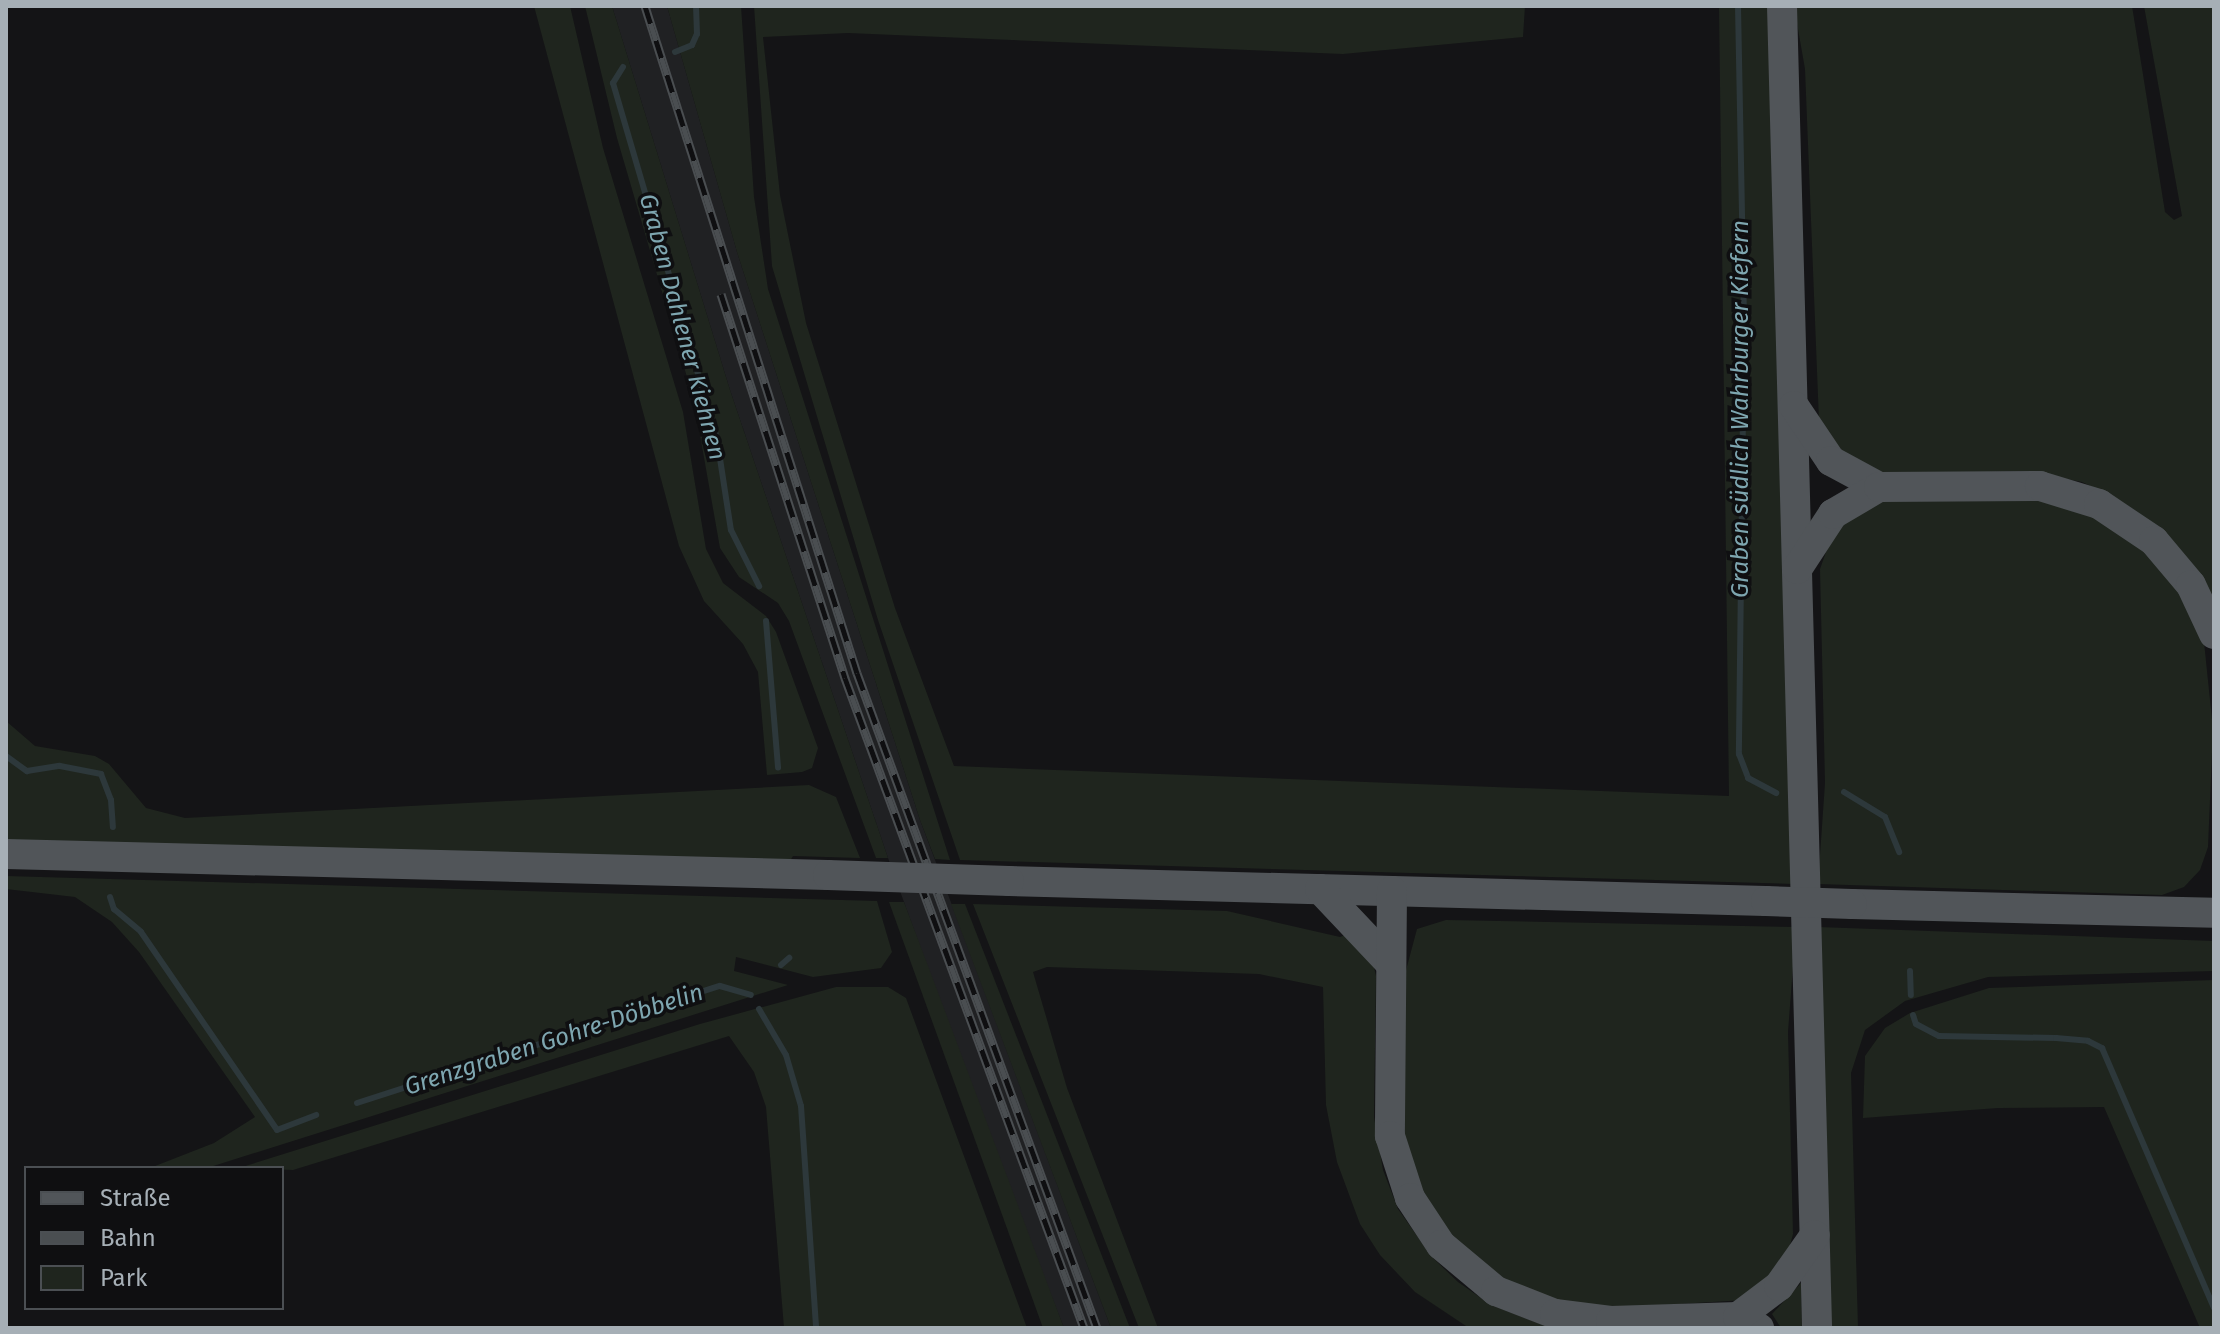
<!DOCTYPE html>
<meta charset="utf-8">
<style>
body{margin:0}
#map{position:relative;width:2220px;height:1334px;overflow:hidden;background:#141416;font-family:"Fira Sans",sans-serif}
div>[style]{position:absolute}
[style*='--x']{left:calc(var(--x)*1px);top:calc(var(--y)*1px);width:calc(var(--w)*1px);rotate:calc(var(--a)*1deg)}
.built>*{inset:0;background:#202123}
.green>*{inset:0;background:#1f251e}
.stream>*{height:6px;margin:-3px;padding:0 3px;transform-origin:3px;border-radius:3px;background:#2d383b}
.primary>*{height:30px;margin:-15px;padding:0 15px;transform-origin:15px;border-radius:15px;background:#515559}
.rail>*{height:9px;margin-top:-4.5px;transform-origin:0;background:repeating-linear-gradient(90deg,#0f0f11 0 18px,#4a4e51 0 36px);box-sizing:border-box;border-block:2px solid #4a4e51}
.primary-bridge>*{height:30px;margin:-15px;padding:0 15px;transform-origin:15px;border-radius:15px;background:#515559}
span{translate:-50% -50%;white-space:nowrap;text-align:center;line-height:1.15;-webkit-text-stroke:7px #0f0f11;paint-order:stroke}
.water-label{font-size:24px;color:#7ea6b0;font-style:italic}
.frame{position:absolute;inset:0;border:8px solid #a6afb6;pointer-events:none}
.legend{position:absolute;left:24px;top:1166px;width:260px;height:144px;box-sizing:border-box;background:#0f0f11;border:2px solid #4b4f53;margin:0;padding:10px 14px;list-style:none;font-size:24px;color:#a6afb6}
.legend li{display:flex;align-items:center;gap:16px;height:40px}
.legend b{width:40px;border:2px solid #4b4f53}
</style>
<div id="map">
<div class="built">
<div style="clip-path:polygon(612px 6px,667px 6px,737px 252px,920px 820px,1111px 1328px,1064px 1328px,990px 1139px,888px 858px,730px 390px)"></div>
</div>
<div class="green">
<div style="clip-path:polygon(534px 6px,570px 6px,603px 148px,683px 412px,706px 549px,723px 583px,766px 616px,776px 632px,818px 748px,812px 768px,802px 772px,767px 775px,758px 672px,743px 644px,704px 601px,679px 546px)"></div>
<div style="clip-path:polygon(585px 6px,612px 6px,730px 390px,888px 858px,876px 858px,789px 621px,778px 603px,739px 577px,720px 548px,694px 401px,617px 138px)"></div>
<div style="clip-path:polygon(667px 6px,741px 6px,754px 197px,768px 289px,950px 860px,935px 859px,920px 820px,737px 252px)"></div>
<div style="clip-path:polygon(754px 6px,1525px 6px,1523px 37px,1343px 54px,848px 33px,763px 37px,780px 195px,806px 323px,895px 608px,954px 766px,1729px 796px,1719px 6px,1771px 6px,1795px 884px,960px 860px,878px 620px,772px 266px)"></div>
<div style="clip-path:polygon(1794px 6px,2132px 6px,2165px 212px,2174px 220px,2182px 216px,2144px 6px,2214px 6px,2214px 601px,2174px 542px,2108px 494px,2082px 482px,2025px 471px,1886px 475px,1853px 466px,1819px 421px,1805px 69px)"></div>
<div style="clip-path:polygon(2035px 498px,2094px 515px,2136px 541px,2171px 577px,2204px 642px,2213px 729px,2208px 847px,2200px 870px,2184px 887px,2162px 895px,1818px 884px,1825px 783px,1820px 569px,1833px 532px,1870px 505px,1891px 500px)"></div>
<div style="clip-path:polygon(6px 721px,35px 746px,95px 756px,109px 764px,146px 808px,185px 818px,809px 785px,836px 797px,860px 858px,793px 856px,790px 861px,6px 841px)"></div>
<div style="clip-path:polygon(6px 876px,877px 901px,892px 952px,881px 968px,813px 977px,736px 957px,734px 971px,788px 985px,207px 1168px,150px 1168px,214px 1143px,255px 1117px,139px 952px,112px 922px,75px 897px,6px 889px)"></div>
<div style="clip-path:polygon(889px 902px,904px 902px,1064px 1328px,1043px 1328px)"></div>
<div style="clip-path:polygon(951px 904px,965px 904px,1130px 1328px,1111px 1328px)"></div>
<div style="clip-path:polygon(973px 904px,1227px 911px,1340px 937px,1351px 933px,1373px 963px,1376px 976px,1374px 1117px,1383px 1170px,1398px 1209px,1432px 1257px,1458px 1282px,1491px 1305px,1551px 1328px,1469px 1328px,1415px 1292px,1380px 1255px,1360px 1224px,1337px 1162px,1326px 1105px,1323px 987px,1259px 974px,1047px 967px,1033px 972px,1067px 1088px,1158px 1328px,1139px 1328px)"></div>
<div style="clip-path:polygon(1446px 920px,1796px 927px,1788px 1032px,1793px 1234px,1785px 1264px,1745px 1300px,1613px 1308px,1538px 1297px,1478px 1264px,1432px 1214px,1405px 1149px,1405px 974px,1417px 929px)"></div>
<div style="clip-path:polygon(1818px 927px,2214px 941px,2214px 971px,1988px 977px,1905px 1001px,1865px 1030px,1851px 1073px,1858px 1328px,1829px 1328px)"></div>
<div style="clip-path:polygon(2214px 980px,2214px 1328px,2200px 1328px,2104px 1107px,1998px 1108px,1863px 1118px,1865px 1056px,1885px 1028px,1910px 1013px,1989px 988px)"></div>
<div style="clip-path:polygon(836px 987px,888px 987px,906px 998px,1027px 1328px,784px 1328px,766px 1107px,754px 1072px,729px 1036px,293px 1170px,239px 1168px,700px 1024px)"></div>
<div style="clip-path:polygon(1801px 1283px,1802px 1328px,1781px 1328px,1772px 1314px)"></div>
</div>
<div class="stream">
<div style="--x:1738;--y:6;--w:327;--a:88.9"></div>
<div style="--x:1744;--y:333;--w:421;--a:90.7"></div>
<div style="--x:1739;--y:754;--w:26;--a:69"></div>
<div style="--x:1748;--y:778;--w:32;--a:28"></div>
<div style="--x:675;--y:52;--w:18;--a:-22"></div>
<div style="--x:692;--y:45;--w:12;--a:-66"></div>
<div style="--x:697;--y:34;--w:28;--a:-92"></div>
<div style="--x:623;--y:67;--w:19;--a:122"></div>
<div style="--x:613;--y:83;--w:371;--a:73.7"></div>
<div style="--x:717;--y:439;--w:92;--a:81.3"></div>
<div style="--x:731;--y:530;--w:63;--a:63.4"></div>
<div style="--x:766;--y:621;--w:147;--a:85.3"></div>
<div style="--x:6;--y:756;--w:26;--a:36"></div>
<div style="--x:27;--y:771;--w:33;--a:-9"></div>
<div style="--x:60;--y:766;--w:42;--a:11"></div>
<div style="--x:101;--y:774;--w:28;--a:69"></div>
<div style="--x:111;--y:800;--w:27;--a:86"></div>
<div style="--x:1844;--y:792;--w:48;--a:31.4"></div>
<div style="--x:1885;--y:817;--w:38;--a:68"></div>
<div style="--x:110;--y:897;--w:13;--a:72"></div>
<div style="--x:114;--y:909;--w:35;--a:40"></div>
<div style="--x:141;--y:932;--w:240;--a:55.5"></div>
<div style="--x:277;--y:1130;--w:42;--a:-21"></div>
<div style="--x:781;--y:965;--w:11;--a:-41"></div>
<div style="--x:1910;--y:971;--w:24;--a:88"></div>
<div style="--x:759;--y:1009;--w:53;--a:59.6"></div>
<div style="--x:786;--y:1055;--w:53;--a:73.6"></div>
<div style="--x:801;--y:1106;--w:223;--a:86.1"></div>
<div style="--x:1913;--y:1015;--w:9;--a:72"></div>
<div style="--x:1916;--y:1024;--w:26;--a:28"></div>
<div style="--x:1939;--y:1036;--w:117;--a:1"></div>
<div style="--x:2056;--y:1038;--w:32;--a:5"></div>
<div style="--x:2088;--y:1041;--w:16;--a:27"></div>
<div style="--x:2102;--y:1048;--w:283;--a:66.7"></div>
<div style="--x:357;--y:1103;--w:381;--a:-17.9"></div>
<div style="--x:720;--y:986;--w:32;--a:16"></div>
</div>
<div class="primary">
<div style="--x:1782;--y:6;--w:1322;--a:88.48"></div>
<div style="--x:1794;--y:406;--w:66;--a:56.1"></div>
<div style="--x:1831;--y:461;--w:55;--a:28.4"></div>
<div style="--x:1797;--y:569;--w:66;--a:-56.8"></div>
<div style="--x:1833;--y:514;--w:53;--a:-30.4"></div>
<div style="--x:1879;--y:487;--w:161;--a:-0.4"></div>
<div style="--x:2040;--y:486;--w:62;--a:17"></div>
<div style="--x:2099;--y:504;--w:66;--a:33.9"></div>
<div style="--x:2154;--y:541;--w:57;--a:49.9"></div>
<div style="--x:2191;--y:585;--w:54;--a:64.9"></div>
<div style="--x:6;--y:854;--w:822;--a:1.46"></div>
<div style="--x:1009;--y:881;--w:757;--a:1.51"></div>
<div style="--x:1320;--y:889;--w:100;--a:46.6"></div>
<div style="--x:1392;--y:891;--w:245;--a:90.5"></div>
<div style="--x:1390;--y:1136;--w:65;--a:72.1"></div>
<div style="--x:1410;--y:1198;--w:56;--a:56.6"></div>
<div style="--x:1441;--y:1245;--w:72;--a:39.9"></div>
<div style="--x:1496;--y:1291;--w:63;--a:21.3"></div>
<div style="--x:1555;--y:1314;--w:56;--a:7.1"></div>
<div style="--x:1611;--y:1321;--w:127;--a:-1.8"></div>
<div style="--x:1738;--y:1317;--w:24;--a:28"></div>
<div style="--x:1852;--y:904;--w:362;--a:1.4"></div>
<div style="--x:1738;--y:1317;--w:51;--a:-37.1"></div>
<div style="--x:1779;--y:1286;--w:62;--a:-54.8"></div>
</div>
<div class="rail">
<div style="--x:645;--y:6;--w:700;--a:72.37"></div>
<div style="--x:857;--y:673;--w:698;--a:69.88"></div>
<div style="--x:721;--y:294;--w:404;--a:72.1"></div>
<div style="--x:845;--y:678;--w:693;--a:69.81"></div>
</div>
<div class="primary-bridge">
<div style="--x:828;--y:875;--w:181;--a:1.9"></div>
<div style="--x:1766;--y:901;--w:86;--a:2"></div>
</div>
<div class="water-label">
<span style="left:682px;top:327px;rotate:75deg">Graben Dahlener Kiehnen</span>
<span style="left:1741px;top:409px;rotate:-90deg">Graben südlich Wahrburger Kiefern</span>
<span style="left:554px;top:1040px;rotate:-18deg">Grenzgraben Gohre-Döbbelin</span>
</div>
<div class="frame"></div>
<ul class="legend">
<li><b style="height:10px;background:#515559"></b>Straße</li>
<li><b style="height:10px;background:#4a4e51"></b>Bahn</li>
<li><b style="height:22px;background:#1f251e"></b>Park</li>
</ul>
</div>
